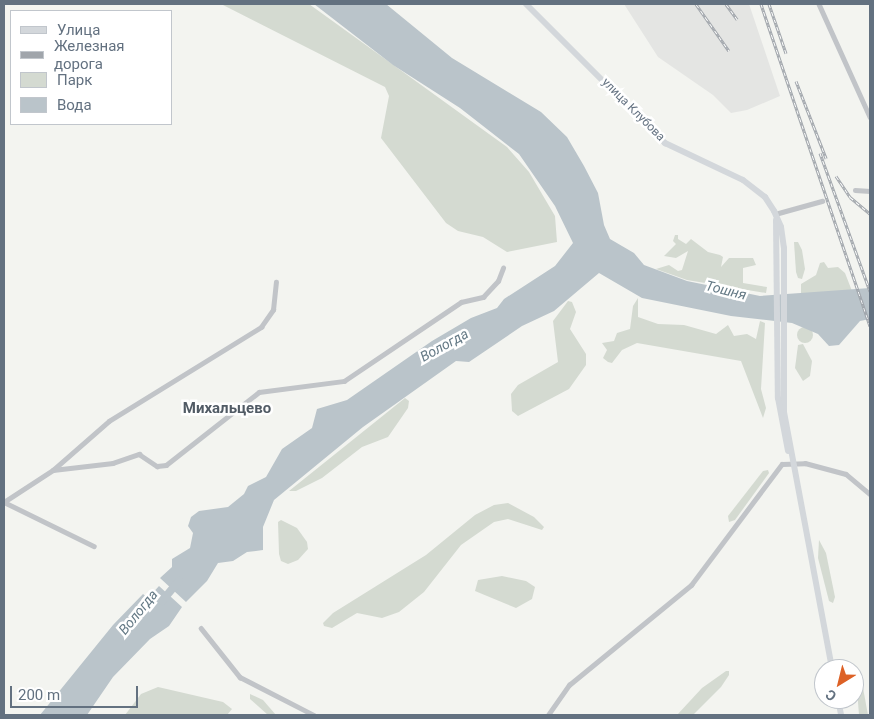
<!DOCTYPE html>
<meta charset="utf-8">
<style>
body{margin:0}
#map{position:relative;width:874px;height:719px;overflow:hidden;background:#f3f4f0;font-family:Roboto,sans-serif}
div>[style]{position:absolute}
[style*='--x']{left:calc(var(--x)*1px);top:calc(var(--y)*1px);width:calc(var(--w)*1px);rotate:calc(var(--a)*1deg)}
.built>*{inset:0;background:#e4e5e3}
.green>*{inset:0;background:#d4dad1}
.round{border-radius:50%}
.water>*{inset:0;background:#bac4ca}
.river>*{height:8px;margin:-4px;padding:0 4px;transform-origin:4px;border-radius:4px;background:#bac4ca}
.street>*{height:4.5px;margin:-2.25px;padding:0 2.25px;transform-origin:2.25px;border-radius:2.25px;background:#c1c4c8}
.secondary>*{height:6px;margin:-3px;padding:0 3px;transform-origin:3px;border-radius:3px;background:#d3d7db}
.rail>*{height:3px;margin-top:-1.5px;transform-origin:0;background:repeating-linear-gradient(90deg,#fff 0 4px,#a0a5ab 0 8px);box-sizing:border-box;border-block:1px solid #a0a5ab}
span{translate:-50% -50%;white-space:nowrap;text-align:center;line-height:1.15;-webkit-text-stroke:5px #fff;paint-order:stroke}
.street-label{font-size:12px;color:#637180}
.water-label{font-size:14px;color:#647985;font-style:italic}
.quarter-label{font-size:15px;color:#515b65;font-weight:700}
.frame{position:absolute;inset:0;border:5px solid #637180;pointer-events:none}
.legend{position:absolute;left:10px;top:10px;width:162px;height:115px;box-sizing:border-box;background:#fff;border:1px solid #c1c6cc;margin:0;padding:6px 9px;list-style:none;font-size:15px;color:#637180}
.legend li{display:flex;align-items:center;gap:10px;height:25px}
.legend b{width:25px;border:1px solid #c1c6cc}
.north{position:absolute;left:814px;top:659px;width:50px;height:50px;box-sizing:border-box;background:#fff;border:1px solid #c1c6cc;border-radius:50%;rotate:216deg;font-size:14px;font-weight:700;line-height:20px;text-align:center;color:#637180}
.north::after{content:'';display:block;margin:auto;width:18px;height:22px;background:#dd6126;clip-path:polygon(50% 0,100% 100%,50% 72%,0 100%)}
.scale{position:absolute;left:10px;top:686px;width:128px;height:22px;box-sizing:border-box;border:2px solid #637180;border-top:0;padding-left:6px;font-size:15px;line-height:18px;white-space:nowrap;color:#637180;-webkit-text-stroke:4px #fff;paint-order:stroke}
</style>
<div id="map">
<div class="built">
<div style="clip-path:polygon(624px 4px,749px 4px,780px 96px,747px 110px,731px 113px,713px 95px,658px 57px)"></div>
</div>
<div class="green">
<div style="clip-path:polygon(221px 4px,309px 4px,507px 147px,529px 172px,555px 216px,557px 242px,507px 252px,483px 237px,458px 231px,446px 223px,381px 138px,389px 96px,385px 87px)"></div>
<div style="clip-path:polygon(675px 235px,678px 235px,678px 239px,686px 244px,691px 239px,708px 252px,720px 255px,723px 257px,721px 267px,729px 258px,753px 258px,756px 265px,743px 268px,743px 283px,767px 287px,766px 293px,687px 280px,656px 269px,669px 265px,678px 271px,682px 270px,688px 251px,676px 258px,664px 256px,676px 244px,673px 241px)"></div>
<div style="clip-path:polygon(794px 242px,798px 242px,802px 250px,805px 269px,802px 279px,798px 278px,796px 272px)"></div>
<div style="clip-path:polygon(824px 262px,828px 268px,838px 267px,845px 273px,852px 291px,801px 295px,801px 284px,816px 275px,820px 263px)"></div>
<div style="clip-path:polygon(638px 298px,638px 317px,658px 324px,684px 325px,716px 334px,728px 325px,734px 336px,747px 334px,756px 339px,760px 321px,765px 323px,761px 389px,766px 408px,763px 418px,741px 361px,637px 343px,622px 350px,612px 363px,608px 362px,603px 358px,607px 350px,602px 343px,614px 341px,617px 333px,630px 329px,633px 306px)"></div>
<div style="clip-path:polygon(568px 301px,572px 302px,576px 312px,570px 329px,586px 354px,586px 365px,569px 389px,518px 416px,512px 411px,511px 394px,518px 385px,558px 362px,553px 321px)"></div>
<div class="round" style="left:797px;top:327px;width:16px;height:16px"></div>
<div style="clip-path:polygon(803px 344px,812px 361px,810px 376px,803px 381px,795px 368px,798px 345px)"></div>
<div style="clip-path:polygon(405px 398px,409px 401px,408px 408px,388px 437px,362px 447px,322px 478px,296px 491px,289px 491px)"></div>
<div style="clip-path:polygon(768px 470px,769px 473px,735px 520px,729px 522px,728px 516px,763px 471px)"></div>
<div style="clip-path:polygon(508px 503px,534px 517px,544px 527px,542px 530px,508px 519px,494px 522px,461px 545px,424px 592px,399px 612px,382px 618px,357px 613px,332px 628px,324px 626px,323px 623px,333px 613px,426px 555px,475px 515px,494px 505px)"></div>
<div style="clip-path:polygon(281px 520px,297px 528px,307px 542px,308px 549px,298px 560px,288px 564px,281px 561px,279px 554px,278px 522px)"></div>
<div style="clip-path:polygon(819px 540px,826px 553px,835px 597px,833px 603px,829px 601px,818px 558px)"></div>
<div style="clip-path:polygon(502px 576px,526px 581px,535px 587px,532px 599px,516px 608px,475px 591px,478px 580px)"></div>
<div style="clip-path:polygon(726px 671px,729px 671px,729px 675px,721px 687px,693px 715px,677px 715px,702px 688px)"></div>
<div style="clip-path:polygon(856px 676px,863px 688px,868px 715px,859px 715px)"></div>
<div style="clip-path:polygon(158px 687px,223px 702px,232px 709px,227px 715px,125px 715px,141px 694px)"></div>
<div style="clip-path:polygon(250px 694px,263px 700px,276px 715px,268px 715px,250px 699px)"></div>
</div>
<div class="water">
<div style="clip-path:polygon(314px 4px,386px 4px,452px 58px,541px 112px,567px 137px,584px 166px,598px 193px,604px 225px,610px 239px,634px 253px,644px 265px,687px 281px,760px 296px,870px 288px,870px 319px,860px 321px,839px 345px,829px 346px,818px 334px,792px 323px,731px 316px,642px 298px,599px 273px,554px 311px,522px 326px,469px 362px,456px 361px,363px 427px,274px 500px,263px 527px,263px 550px,247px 552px,233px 561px,218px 563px,207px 581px,186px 602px,160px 578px,172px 567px,172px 559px,190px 548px,193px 533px,188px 526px,191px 517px,199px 511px,228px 507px,244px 494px,248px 486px,266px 477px,282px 449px,312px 428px,317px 409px,347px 400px,432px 341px,471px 318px,497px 308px,504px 299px,555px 266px,573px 243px,555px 206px,519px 154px,460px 108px,393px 65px)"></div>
<div style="clip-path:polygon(159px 586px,182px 607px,169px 626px,150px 639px,113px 677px,87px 715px,40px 715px,113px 625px,143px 594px,148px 598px)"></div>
</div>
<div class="river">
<div style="--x:162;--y:601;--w:26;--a:-50"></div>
</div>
<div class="street">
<div style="--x:819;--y:4;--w:124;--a:65.7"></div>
<div style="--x:855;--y:190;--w:15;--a:4"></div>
<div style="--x:775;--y:214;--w:49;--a:-15.5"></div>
<div style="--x:53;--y:470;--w:60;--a:-6.7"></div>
<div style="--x:113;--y:463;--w:28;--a:-19"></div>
<div style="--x:139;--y:454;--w:22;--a:34"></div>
<div style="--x:157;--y:466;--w:9;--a:-6"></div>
<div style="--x:166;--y:465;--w:118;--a:-38.1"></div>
<div style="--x:259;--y:392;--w:86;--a:-7.4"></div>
<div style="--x:344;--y:381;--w:141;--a:-34"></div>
<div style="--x:461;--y:302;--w:23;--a:-13"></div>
<div style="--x:483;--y:297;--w:22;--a:-47"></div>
<div style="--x:498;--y:281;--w:14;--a:-69"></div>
<div style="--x:4;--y:502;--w:59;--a:-33.1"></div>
<div style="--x:53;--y:470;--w:74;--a:-41.2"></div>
<div style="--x:109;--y:421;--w:179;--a:-31.7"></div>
<div style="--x:261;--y:327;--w:21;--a:-55"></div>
<div style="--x:273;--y:310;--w:28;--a:-84"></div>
<div style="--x:4;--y:502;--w:100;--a:26.1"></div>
<div style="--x:201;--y:628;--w:63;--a:51.5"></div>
<div style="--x:240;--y:677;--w:83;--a:27.2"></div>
<div style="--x:548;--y:715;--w:37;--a:-55"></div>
<div style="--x:569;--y:685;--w:158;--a:-39.3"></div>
<div style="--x:691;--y:585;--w:151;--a:-53.1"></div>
<div style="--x:782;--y:464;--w:23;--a:-2"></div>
<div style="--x:805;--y:463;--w:42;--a:15"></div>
<div style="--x:846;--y:474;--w:31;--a:40"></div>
</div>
<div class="secondary">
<div style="--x:526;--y:4;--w:197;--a:45"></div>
<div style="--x:665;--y:143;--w:86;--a:25.4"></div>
<div style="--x:743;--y:180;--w:28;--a:38"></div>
<div style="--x:765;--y:197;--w:17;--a:57"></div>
<div style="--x:774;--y:211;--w:17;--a:66"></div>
<div style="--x:781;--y:227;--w:21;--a:82"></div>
<div style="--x:784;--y:248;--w:164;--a:90"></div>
<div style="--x:784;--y:412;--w:261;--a:79.4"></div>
<div style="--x:776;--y:220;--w:178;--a:89.4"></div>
<div style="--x:778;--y:398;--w:54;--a:79.3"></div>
<div style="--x:838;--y:699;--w:16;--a:79"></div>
</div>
<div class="rail">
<div style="--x:696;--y:4;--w:57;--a:54.9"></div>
<div style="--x:726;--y:4;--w:19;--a:54"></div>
<div style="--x:761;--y:4;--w:340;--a:71.3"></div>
<div style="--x:769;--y:4;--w:52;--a:70.9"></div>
<div style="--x:796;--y:81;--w:83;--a:68.7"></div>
<div style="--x:820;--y:153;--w:147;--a:70.1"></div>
<div style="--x:836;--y:176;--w:25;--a:56"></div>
<div style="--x:850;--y:197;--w:26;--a:40"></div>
</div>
<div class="street-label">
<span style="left:633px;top:110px;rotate:45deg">улица Клубова</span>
</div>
<div class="water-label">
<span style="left:726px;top:290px;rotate:14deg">Тошня</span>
<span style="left:444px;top:345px;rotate:-29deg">Вологда</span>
<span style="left:138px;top:612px;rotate:-51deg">Вологда</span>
</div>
<div class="quarter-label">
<span style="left:227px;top:409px">Михальцево</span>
</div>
<div class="frame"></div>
<ul class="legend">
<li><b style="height:6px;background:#d3d7db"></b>Улица</li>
<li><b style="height:6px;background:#a0a5ab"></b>Железная дорога</li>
<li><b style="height:14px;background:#d4dad1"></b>Парк</li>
<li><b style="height:14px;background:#bac4ca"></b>Вода</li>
</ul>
<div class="north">С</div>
<div class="scale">200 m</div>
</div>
